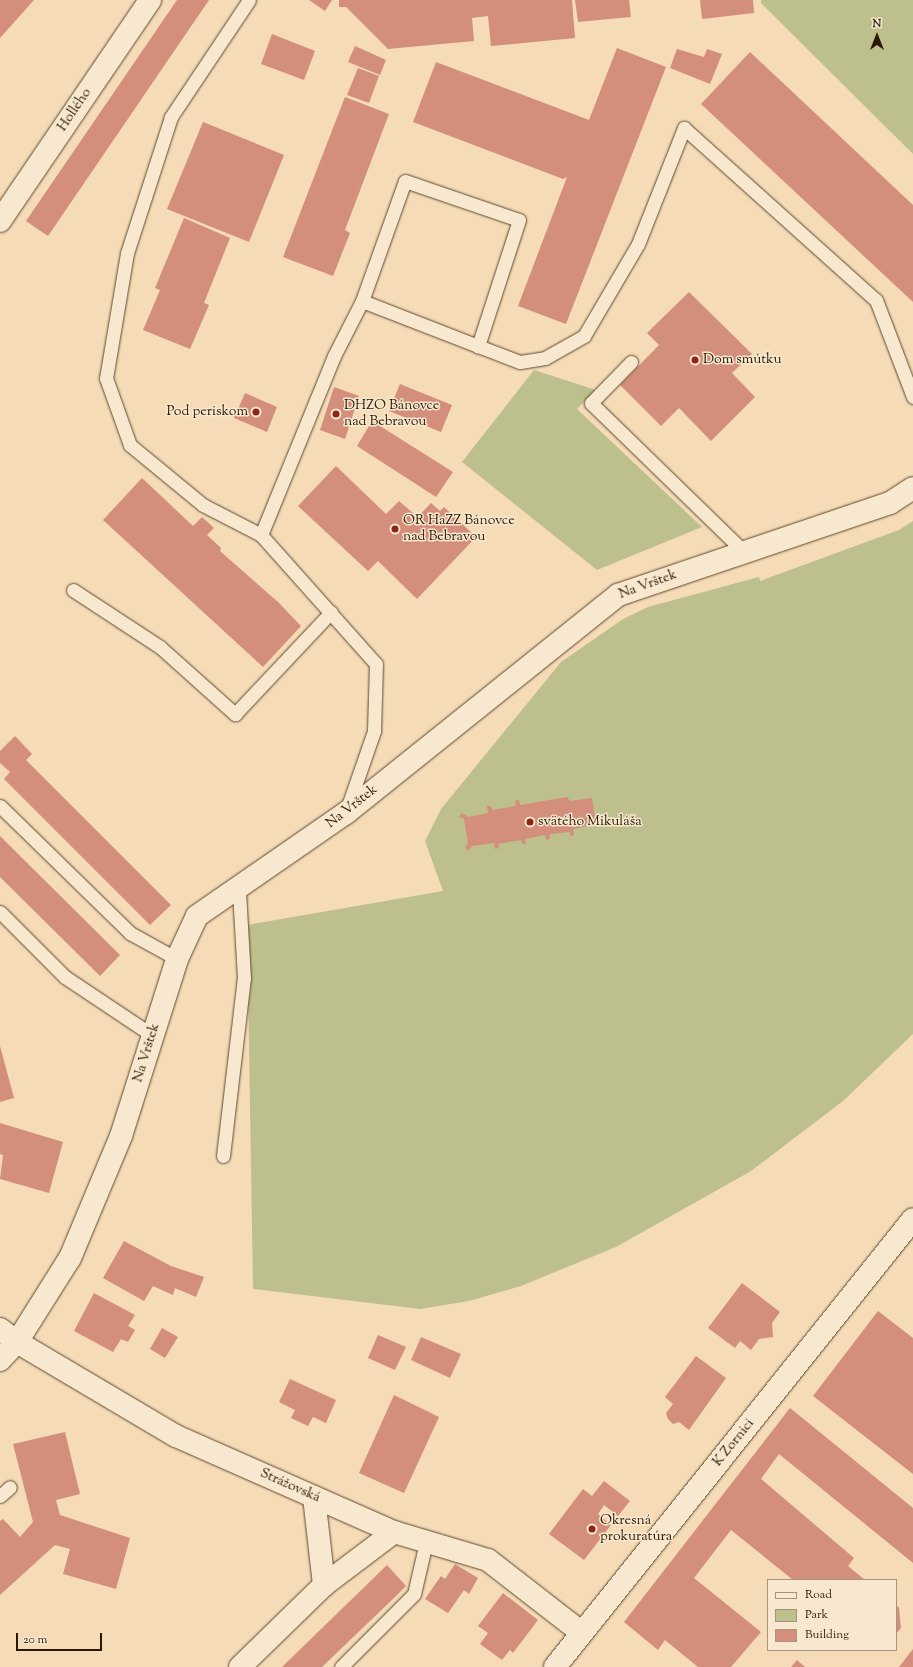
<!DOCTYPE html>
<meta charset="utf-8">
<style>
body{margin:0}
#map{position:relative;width:913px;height:1667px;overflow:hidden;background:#f5dbb6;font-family:"Sorts Mill Goudy",serif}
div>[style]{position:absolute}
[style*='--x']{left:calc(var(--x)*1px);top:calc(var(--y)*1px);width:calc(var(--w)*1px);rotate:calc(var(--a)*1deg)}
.green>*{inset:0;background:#bdc08d}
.building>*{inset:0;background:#d38e7c}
.roads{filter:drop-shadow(0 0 1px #5d492e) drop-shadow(0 0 1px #5d492e)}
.service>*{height:13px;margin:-6.5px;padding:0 6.5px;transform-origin:6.5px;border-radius:6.5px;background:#f8e8d0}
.minor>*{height:22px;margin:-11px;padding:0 11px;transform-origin:11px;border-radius:11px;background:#f8e8d0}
.dots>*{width:11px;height:11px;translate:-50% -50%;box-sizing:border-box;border:2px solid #f8e8d0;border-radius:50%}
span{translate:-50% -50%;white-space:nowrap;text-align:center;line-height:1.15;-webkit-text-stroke:3px #f8e8d0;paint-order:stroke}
.street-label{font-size:14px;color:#2a1800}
.poi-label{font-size:14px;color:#2a1800}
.left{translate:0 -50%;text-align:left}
.right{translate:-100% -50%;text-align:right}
.legend{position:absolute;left:767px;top:1579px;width:130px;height:72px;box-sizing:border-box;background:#f8e8d0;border:1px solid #a6957d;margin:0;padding:5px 7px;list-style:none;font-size:12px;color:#2a1800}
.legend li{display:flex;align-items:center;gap:8px;height:20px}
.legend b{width:20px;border:1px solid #a6957d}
.north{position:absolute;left:857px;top:16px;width:40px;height:40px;-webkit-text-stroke:3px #f8e8d0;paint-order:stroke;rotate:0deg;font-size:11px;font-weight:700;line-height:16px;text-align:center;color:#2a1800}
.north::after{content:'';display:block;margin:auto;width:14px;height:18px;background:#2a1800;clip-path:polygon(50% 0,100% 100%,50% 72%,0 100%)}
.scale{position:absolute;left:16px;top:1633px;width:86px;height:18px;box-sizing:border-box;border:2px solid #2a1800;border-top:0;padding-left:5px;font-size:12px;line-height:14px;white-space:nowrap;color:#2a1800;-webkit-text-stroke:3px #f8e8d0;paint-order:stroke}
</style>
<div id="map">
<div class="green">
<div style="clip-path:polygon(761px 0,913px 0,913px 154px,761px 3px)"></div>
<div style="clip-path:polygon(534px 370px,596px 390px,577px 409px,702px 527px,597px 570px,462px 462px)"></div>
<div style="clip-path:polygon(913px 521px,913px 1034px,843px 1101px,751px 1171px,616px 1247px,521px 1286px,469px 1301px,420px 1309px,253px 1289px,247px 925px,443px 891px,425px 841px,441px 809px,561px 662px,623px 619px,648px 607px,759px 577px,760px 581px,899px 530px)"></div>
</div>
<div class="building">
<div style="clip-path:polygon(0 0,34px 0,0 38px)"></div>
<div style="clip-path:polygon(177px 0,209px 0,48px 236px,26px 221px)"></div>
<div style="clip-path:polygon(309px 0,332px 0,325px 11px)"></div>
<div style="clip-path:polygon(339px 0,572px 0,575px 38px,491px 46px,488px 16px,472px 18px,474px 41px,388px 49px,346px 7px,339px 7px)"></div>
<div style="clip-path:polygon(575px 0,629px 0,631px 17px,578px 22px)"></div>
<div style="clip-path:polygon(700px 0,753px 0,754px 13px,702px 19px)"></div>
<div style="clip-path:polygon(272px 34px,315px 51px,304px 80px,261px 64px)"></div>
<div style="clip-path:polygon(355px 46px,386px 60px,380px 75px,348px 62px)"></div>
<div style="clip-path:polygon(617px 48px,666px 67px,566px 324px,518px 306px,567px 177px,563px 179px,413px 122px,436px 62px,589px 120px)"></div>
<div style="clip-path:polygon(677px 49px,704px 57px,707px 49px,722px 54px,710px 84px,670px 68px)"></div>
<div style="clip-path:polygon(750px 52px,913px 205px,913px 302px,701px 104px)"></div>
<div style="clip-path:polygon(358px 68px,379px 76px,369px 103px,347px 95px)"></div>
<div style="clip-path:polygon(345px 97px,389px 114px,345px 230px,350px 233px,333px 276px,283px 257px)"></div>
<div style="clip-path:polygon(203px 122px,284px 155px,249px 242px,167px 209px)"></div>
<div style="clip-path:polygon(184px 218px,230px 238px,204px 303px,209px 305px,190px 349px,143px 330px,160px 290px,155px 288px)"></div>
<div style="clip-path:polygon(689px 292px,752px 354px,732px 373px,755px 397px,711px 441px,679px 408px,661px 426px,620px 385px,659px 345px,647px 333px)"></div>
<div style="clip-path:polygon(400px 384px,452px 405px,441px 432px,389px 411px)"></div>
<div style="clip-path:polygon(334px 387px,359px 396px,345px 439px,320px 430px)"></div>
<div style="clip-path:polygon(245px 393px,277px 407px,267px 432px,234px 418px)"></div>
<div style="clip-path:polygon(372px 421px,453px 472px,436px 497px,357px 446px)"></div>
<div style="clip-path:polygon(336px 466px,386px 514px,399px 501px,413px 513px,410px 518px,414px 521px,431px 503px,440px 511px,444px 507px,476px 537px,417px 599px,378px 561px,368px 571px,298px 506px)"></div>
<div style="clip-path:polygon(142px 478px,193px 526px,202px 517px,214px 528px,207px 535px,221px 548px,220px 551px,278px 602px,301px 626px,263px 667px,103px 520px)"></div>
<div style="clip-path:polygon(15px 736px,32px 754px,26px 760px,171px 905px,150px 925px,4px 779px,10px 772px,0 763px,0 751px)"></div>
<div style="clip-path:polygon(567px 797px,570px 801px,592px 798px,596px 824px,573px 829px,574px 835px,570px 836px,570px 832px,550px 834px,550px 839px,546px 840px,545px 835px,525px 839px,526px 844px,522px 844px,521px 840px,498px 844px,499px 848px,495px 849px,494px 843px,472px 846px,468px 851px,465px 848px,468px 843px,464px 819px,459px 817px,462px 813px,468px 817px,488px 813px,487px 806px,491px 806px,492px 810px,516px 806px,515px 801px,519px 800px,520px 805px)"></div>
<div style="clip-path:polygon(0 836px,120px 955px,100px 976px,0 877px)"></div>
<div style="clip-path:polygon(0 1046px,14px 1098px,0 1102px)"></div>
<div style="clip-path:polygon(0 1123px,63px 1142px,49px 1193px,0 1179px,3px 1155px,0 1154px)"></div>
<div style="clip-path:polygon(124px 1241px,171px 1266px,204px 1277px,196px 1297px,175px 1288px,173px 1295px,153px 1286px,144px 1301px,103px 1278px)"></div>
<div style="clip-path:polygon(742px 1283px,780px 1312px,772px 1323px,773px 1337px,759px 1339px,751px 1350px,740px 1341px,735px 1348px,708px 1328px)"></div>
<div style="clip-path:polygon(94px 1293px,135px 1315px,128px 1326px,135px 1330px,128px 1342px,121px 1339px,113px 1352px,74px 1331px)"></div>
<div style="clip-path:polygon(878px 1311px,913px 1338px,913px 1474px,813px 1396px)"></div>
<div style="clip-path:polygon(162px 1328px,178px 1337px,165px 1358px,150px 1349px)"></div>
<div style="clip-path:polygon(378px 1335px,406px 1347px,395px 1370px,368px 1358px)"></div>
<div style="clip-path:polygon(421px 1337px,461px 1354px,450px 1378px,411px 1360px)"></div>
<div style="clip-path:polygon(696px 1356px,726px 1378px,689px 1430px,679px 1422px,673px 1424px,668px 1419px,666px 1413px,673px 1404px,665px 1397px)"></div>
<div style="clip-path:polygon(290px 1379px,336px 1400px,326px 1423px,313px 1417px,308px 1426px,291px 1418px,295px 1410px,279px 1402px)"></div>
<div style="clip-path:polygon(394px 1395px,439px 1417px,404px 1493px,359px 1473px)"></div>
<div style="clip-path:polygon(790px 1408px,913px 1508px,913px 1563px,779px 1454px,761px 1479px,854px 1558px,848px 1566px,865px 1580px,793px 1580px,731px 1530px,694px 1578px,761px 1632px,731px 1667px,698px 1667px,665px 1640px,658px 1650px,624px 1622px)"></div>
<div style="clip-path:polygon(65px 1432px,80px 1494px,56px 1500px,60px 1515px,130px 1538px,116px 1589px,63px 1574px,70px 1549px,55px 1545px,0 1595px,0 1521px,3px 1519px,20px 1537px,33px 1522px,13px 1444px)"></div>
<div style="clip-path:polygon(604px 1481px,630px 1501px,618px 1516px,604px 1505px,598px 1514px,611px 1525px,584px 1560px,549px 1534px,583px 1489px,592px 1496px)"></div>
<div style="clip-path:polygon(455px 1564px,478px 1578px,469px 1594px,464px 1590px,448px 1613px,425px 1599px,441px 1576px,445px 1579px)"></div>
<div style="clip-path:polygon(387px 1565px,406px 1586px,395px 1597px,322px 1667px,282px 1667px)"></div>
<div style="clip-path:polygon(503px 1593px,538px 1620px,513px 1653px,510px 1650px,502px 1660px,480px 1644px,488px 1633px,478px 1626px)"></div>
<div style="clip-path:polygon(896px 1605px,899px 1608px,901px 1628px,896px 1634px)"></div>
<div style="clip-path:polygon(913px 1649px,913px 1667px,899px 1667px)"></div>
<div style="clip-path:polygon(797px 1660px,805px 1667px,791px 1667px)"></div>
</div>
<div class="roads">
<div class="service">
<div style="--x:249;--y:0;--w:141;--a:123.7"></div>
<div style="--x:171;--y:117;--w:143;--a:107.9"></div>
<div style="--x:127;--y:253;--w:127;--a:99.5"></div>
<div style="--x:106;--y:378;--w:71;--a:70.3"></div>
<div style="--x:130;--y:445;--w:94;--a:39.4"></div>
<div style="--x:203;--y:505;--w:65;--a:27.3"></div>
<div style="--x:478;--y:346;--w:45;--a:20.9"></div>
<div style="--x:520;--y:362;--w:25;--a:-9"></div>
<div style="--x:545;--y:358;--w:45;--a:-29.4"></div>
<div style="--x:584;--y:336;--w:107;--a:-59.6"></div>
<div style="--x:638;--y:244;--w:125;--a:-68.4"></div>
<div style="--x:684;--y:128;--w:258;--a:41.9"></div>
<div style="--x:876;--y:300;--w:104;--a:69.1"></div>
<div style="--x:631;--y:362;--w:57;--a:134.3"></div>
<div style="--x:591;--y:403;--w:214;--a:44.2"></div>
<div style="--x:73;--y:590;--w:104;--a:33.2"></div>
<div style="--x:160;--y:647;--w:101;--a:41.8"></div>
<div style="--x:235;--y:714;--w:140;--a:-46.7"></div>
<div style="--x:0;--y:806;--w:182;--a:44.3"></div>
<div style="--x:130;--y:933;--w:54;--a:29"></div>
<div style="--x:347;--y:809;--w:83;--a:-70.9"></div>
<div style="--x:374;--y:731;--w:67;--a:-88.3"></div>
<div style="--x:376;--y:664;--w:173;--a:-131.7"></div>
<div style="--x:261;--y:535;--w:193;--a:-67.8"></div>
<div style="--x:334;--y:356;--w:62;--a:-63"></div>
<div style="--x:362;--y:301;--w:127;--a:-70.3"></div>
<div style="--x:405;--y:181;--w:120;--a:18.9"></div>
<div style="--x:519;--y:220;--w:133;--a:108"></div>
<div style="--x:478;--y:346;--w:124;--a:-158.8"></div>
<div style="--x:0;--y:912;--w:92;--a:45"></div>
<div style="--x:65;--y:977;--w:105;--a:33.7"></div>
<div style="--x:223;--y:1156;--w:179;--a:-83.3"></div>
<div style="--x:244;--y:978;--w:88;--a:-93.3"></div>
<div style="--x:0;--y:1496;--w:13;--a:-42"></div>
<div style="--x:341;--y:1667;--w:103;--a:-45"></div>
<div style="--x:414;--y:1594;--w:53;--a:-77"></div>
</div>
<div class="minor">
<div style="--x:0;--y:221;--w:267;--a:-55.8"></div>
<div style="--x:0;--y:1329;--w:21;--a:37"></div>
<div style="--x:17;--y:1342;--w:185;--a:30.6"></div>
<div style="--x:176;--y:1436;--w:238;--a:23.8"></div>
<div style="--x:394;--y:1532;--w:98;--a:16.6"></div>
<div style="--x:488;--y:1560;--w:119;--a:37.8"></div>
<div style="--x:0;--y:1360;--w:25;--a:-47"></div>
<div style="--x:17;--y:1342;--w:99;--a:-57.8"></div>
<div style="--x:70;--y:1258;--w:132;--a:-67.3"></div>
<div style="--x:121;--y:1136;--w:186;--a:-72.4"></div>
<div style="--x:177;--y:959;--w:47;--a:-65.1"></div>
<div style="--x:197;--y:916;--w:181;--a:-34.7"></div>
<div style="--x:346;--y:813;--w:349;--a:-38.7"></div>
<div style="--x:618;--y:595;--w:287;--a:-18.7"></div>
<div style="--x:890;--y:503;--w:27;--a:-33"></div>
<div style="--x:314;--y:1497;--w:89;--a:83.5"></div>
<div style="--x:240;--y:1667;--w:117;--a:-44.3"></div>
<div style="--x:324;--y:1585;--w:88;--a:-37.1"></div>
<div style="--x:555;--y:1667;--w:573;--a:-51.37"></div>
</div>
</div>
<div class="dots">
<div style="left:695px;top:360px;background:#8f2418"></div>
<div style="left:256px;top:412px;background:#8f2418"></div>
<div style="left:336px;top:414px;background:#8f2418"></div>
<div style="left:395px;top:529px;background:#8f2418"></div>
<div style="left:530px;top:822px;background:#8f2418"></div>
<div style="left:592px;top:1529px;background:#8f2418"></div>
</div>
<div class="street-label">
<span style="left:75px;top:110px;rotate:-56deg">Hollého</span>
<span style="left:648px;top:585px;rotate:-20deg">Na Vrštek</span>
<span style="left:352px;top:807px;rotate:-38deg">Na Vrštek</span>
<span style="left:147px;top:1053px;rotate:-73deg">Na Vrštek</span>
<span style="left:734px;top:1443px;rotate:-51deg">K Zornici</span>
<span style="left:290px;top:1486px;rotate:24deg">Strážovská</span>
</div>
<div class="poi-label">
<span class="left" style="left:703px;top:360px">Dom smútku</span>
<span class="left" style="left:344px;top:414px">DHZO Bánovce<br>nad Bebravou</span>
<span class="right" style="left:248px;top:412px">Pod periskom</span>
<span class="left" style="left:403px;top:529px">OR HaZZ Bánovce<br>nad Bebravou</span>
<span class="left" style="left:538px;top:822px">svätého Mikuláša</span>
<span class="left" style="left:600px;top:1529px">Okresná<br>prokuratúra</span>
</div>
<ul class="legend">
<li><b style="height:5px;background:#f8e8d0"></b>Road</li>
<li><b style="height:11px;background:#bdc08d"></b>Park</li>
<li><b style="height:11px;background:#d38e7c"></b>Building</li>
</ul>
<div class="north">N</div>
<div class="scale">20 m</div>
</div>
